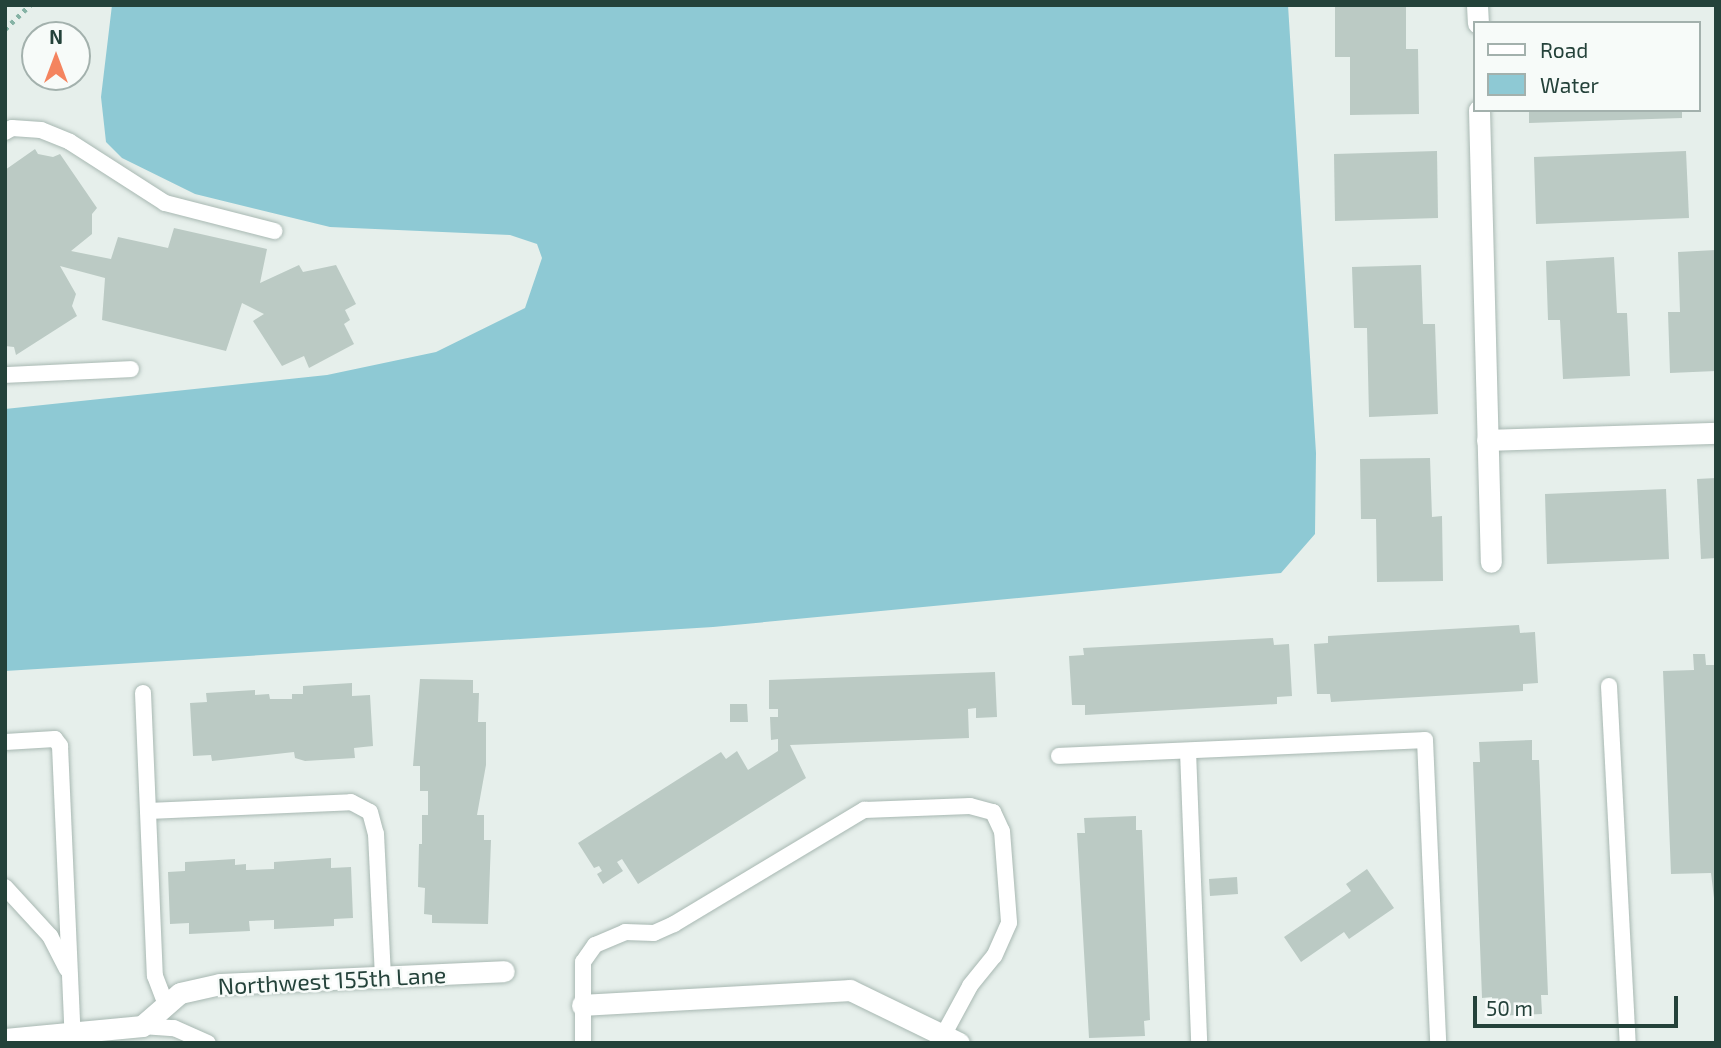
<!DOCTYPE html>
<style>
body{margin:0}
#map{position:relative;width:1721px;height:1048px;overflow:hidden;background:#e6efeb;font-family:"Exo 2",sans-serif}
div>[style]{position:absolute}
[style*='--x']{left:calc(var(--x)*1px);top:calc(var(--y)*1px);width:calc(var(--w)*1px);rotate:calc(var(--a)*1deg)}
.water>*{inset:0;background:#8ec9d4}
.building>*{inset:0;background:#bbcac4}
.path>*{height:4.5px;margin-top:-2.25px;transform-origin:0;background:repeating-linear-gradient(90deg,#86b3a5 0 3.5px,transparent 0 8.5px)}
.roads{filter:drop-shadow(0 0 2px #a8b8b2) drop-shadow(0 0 2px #a8b8b2)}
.lane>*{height:16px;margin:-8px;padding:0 8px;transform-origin:8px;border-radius:8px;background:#fff}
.street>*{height:21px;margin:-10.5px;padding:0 10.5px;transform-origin:10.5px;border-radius:10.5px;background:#fff}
span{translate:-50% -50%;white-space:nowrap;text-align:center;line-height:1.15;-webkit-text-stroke:5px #f7fbf9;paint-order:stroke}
.street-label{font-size:23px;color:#24423a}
.frame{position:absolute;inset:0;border:7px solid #24423a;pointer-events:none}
.legend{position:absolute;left:1473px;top:21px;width:228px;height:91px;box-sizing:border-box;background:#f7fbf9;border:2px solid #a3b1ad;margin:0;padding:9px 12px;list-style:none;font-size:21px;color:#24423a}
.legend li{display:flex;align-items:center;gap:14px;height:35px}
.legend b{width:35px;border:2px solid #a3b1ad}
.north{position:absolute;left:21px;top:21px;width:70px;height:70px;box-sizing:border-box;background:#f7fbf9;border:2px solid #a3b1ad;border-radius:50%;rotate:0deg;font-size:19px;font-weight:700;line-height:28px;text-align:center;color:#24423a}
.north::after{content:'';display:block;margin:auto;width:24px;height:32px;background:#f4845f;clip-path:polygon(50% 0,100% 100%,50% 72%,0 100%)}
.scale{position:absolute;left:1473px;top:996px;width:205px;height:32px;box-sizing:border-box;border:4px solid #24423a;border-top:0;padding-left:9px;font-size:21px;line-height:24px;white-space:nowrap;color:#24423a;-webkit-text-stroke:5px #f7fbf9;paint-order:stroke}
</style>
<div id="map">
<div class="water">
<div style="clip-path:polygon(112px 5px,1288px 5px,1316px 453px,1315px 534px,1281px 573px,713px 627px,5px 671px,5px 409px,327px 375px,436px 352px,525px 308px,542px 258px,537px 244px,510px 235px,330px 227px,195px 194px,122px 158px,106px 142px,101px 97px)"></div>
</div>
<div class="building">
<div style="clip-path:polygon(1335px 5px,1406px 5px,1406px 49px,1418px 49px,1419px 114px,1350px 115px,1350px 57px,1335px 57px)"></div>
<div style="clip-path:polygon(1529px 110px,1682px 110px,1682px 118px,1529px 123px)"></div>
<div style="clip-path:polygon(35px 149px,38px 154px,53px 157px,60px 154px,97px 208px,92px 214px,92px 234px,71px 251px,111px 259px,118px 237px,168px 248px,174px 228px,267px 249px,260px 283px,299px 265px,303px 272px,336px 265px,356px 304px,345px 310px,350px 320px,344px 324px,354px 344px,309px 368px,304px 356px,282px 366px,253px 321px,264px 314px,242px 303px,226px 351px,102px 320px,105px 278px,60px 266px,76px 294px,72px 306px,77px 316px,16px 355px,14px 347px,5px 346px,5px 170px)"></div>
<div style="clip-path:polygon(1437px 151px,1438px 218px,1335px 221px,1334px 154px)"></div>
<div style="clip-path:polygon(1686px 151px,1689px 218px,1536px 224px,1534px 157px)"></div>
<div style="clip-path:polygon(1716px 250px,1716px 371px,1670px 373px,1668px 312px,1680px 312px,1678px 252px)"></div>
<div style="clip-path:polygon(1614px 257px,1617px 313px,1627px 313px,1630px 376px,1563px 379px,1560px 320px,1548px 320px,1546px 261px)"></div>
<div style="clip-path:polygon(1421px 265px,1423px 324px,1435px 324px,1438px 414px,1369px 417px,1367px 328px,1354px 328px,1352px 267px)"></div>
<div style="clip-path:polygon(1430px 458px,1432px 517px,1442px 516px,1443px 581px,1377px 582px,1376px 519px,1361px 519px,1360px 459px)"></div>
<div style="clip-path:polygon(1716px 478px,1716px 558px,1701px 559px,1697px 479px)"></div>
<div style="clip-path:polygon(1666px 489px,1669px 559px,1547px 564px,1545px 494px)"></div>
<div style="clip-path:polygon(1519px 625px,1520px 633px,1535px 632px,1538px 683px,1523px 684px,1523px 691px,1331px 702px,1330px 694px,1317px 694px,1314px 644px,1328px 643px,1328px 636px)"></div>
<div style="clip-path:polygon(1273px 638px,1274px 645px,1289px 644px,1292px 696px,1277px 697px,1277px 704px,1085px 715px,1085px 705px,1072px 705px,1069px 656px,1084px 655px,1083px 648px)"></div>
<div style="clip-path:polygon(1693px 654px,1705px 654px,1706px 665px,1716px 665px,1716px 915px,1711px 873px,1671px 874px,1663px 671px,1694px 670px)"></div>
<div style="clip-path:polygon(995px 672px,997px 717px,976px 718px,976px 708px,968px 709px,969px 738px,790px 745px,806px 778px,638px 884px,622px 859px,617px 862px,623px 871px,603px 884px,597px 874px,602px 871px,599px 866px,594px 868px,578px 843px,721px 752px,726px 759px,737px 751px,748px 770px,778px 751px,778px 739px,771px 740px,770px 717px,778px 717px,778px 709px,769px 709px,769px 680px)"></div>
<div style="clip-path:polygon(420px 679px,473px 680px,473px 693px,479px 693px,478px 722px,486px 722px,486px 765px,477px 815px,484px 815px,484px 840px,491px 840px,488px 924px,432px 923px,432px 915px,424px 914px,425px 888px,418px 887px,419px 844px,422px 844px,422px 815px,428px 815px,428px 791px,420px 791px,420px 766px,413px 766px)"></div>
<div style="clip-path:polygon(352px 683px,352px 696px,370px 695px,373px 746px,354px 748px,355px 758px,305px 761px,295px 758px,294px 752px,212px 761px,211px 755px,193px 756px,190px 703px,207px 702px,206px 693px,255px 690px,255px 695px,269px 694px,270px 699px,292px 699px,292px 694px,303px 694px,303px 686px)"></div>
<div style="clip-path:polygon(730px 704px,747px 704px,748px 722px,730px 722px)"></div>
<div style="clip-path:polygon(1532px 740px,1532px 760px,1539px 760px,1548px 995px,1541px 995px,1542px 1014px,1493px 1016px,1492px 997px,1482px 998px,1473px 762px,1480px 762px,1479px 742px)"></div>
<div style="clip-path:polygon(1136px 816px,1136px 830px,1142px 830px,1150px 1020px,1144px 1021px,1145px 1036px,1089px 1038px,1077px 833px,1085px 833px,1084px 818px)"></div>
<div style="clip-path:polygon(331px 858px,331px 868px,351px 867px,353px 918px,334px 919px,334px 926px,274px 929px,274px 920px,249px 921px,250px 931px,189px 934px,189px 923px,170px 924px,168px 872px,185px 871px,185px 862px,235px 859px,235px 865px,246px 864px,246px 870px,274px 869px,274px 862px)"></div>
<div style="clip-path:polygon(1367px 869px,1394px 908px,1349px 939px,1344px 932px,1301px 962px,1284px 937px,1351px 891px,1346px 884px)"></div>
<div style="clip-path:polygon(1237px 877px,1238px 894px,1210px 896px,1209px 879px)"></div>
</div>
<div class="path">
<div style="--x:5;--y:29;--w:35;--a:-44"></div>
</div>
<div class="roads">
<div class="lane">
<div style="--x:5;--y:132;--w:8;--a:-30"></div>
<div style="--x:12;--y:128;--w:29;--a:4"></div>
<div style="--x:41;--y:130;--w:31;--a:22"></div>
<div style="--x:70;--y:142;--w:113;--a:32.7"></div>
<div style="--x:165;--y:203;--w:113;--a:14.4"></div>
<div style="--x:5;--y:375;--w:126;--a:-2.7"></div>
<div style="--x:1609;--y:686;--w:358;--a:87"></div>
<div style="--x:143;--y:693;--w:283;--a:87.6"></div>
<div style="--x:155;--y:976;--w:33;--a:69"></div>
<div style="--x:5;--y:742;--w:50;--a:-3.4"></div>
<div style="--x:55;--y:739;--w:9;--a:54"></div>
<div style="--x:60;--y:746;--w:297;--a:87.5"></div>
<div style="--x:1188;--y:751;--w:292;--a:87.8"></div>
<div style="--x:1059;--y:756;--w:366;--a:-2.5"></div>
<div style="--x:1425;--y:740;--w:303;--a:87.5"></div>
<div style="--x:148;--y:811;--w:203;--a:-2.5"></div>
<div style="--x:351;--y:802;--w:21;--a:28"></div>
<div style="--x:370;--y:812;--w:23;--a:75"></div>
<div style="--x:376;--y:834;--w:142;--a:87.2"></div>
<div style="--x:5;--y:887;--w:67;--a:47.4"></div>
<div style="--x:50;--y:936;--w:37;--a:63"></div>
<div style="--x:142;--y:1026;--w:32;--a:4"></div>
<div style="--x:174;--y:1028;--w:37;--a:24"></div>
<div style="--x:583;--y:1043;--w:81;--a:-90"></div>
<div style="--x:583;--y:962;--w:21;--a:-55"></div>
<div style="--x:595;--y:945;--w:33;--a:-23"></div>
<div style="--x:625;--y:932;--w:29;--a:2"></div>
<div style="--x:654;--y:933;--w:22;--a:-24"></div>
<div style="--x:674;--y:924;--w:222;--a:-31"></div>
<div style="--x:864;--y:810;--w:106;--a:-2.2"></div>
<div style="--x:970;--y:806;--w:24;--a:15"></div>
<div style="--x:993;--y:812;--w:21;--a:65"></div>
<div style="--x:1002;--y:831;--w:92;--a:85.6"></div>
<div style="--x:1009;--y:923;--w:36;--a:114"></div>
<div style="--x:994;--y:956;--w:38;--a:129"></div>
<div style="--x:970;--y:986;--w:65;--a:118.5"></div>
</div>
<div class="street">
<div style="--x:1477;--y:5;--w:18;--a:87"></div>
<div style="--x:1479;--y:110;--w:452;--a:88.5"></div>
<div style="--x:1487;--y:440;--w:229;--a:-1.8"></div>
<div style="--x:582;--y:1005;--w:268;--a:-3.2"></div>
<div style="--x:850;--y:990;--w:121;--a:25.9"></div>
<div style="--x:5;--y:1039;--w:138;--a:-5.4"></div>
<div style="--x:142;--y:1026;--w:50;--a:-41"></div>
<div style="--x:180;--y:993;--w:41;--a:-12.7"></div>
<div style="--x:220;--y:984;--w:284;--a:-2.6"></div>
</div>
</div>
<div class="street-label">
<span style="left:332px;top:980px;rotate:-3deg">Northwest 155th Lane</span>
</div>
<div class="frame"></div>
<ul class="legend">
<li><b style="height:9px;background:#fff"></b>Road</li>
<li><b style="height:19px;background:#8ec9d4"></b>Water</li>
</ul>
<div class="north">N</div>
<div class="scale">50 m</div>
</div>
